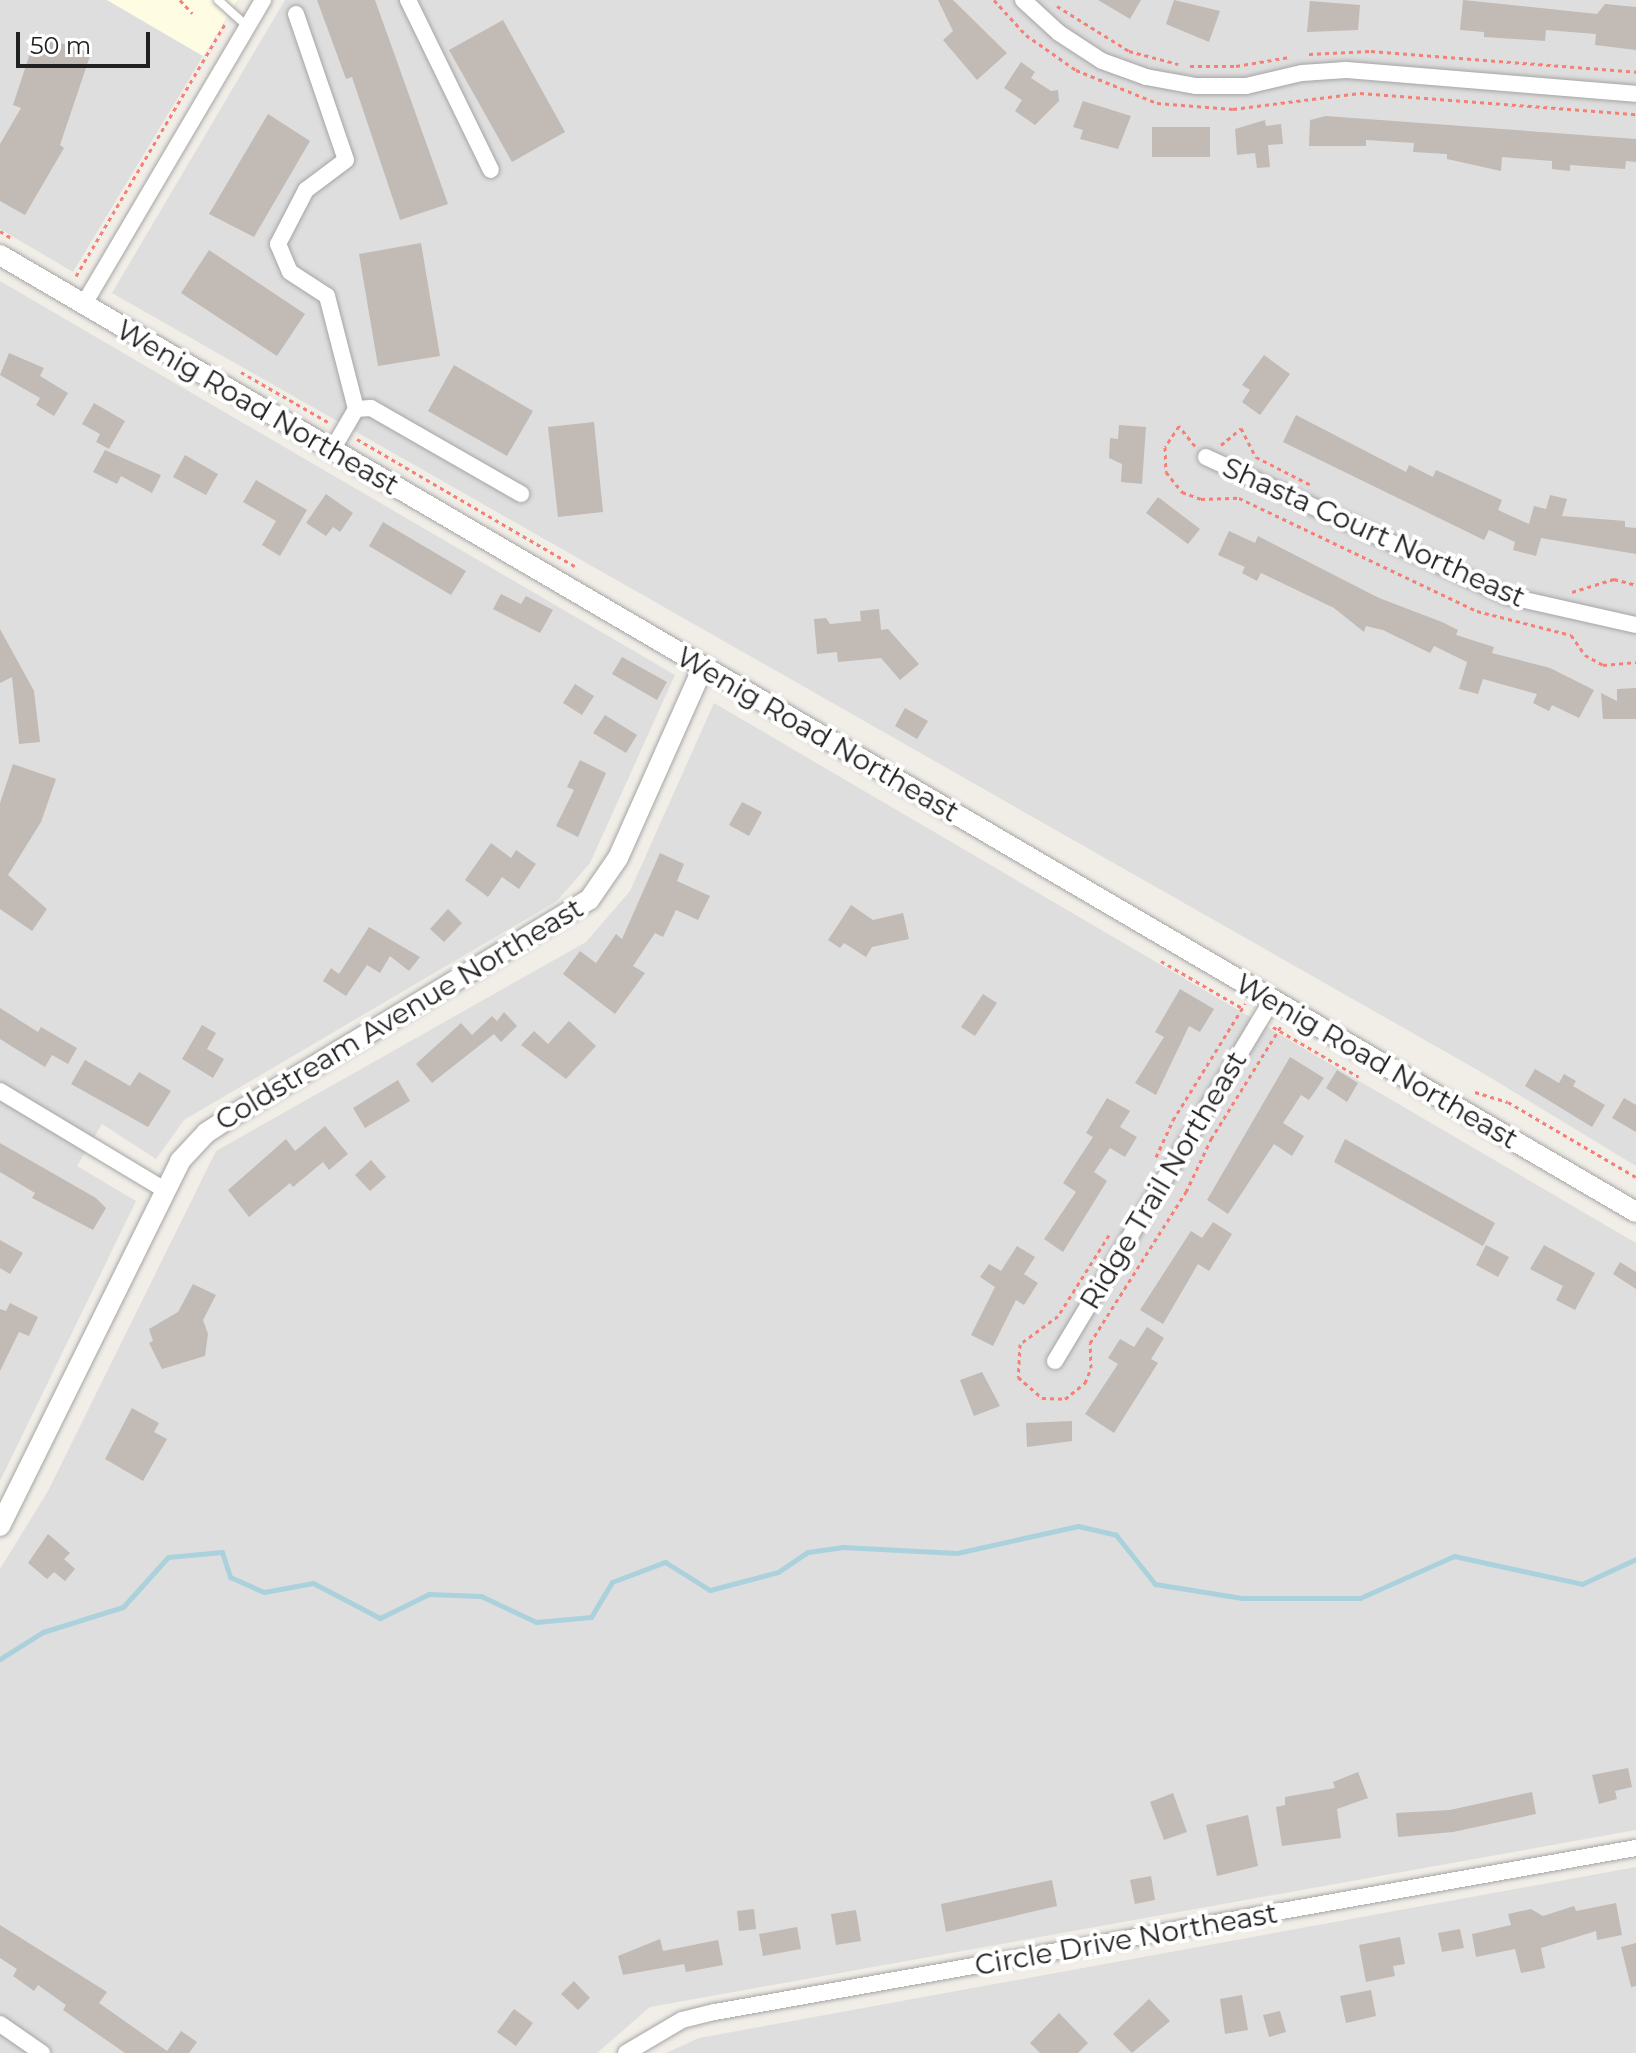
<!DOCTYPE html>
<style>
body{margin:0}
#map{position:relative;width:1636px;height:2053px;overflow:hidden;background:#f1eee8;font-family:Montserrat,sans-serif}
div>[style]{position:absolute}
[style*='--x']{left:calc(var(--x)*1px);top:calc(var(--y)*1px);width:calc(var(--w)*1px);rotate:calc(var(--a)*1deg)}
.residential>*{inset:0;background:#dfdede}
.education>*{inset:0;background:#fefde4}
.stream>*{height:5px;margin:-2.5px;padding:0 2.5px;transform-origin:2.5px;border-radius:2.5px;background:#abd2dc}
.building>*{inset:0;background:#c1bab5}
.path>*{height:3px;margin-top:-1.5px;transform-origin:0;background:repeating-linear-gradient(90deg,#f48076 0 4px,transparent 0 8px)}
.roads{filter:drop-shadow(0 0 2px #a5a5a5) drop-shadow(0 0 2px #a5a5a5)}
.service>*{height:8px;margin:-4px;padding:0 4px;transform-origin:4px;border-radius:4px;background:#fff}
.minor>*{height:16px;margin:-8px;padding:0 8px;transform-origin:8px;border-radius:8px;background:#fff}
.tertiary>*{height:20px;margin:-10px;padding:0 10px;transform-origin:10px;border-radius:10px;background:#fff}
span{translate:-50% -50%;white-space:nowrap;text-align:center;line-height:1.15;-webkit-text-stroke:8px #fff;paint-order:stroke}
.street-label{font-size:28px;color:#212121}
.scale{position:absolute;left:16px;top:32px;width:134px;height:36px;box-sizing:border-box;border:4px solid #212121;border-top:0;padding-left:10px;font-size:24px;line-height:28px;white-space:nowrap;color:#212121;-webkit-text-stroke:6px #fff;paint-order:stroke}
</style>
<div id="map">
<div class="residential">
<div style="clip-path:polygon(0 0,107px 0,203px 56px,73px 272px,0 229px)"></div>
<div style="clip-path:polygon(285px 0,1636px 0,1636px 1166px,1481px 1072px,112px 293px)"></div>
<div style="clip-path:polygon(0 281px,675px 675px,590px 863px,557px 901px,184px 1120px,156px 1159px,102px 1124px,77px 1166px,136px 1201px,0 1481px)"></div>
<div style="clip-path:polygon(714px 703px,1636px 1243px,1636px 1830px,650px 2007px,597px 2053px,0 2053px,0 1569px,48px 1491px,216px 1151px,586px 942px,630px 891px)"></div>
<div style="clip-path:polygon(1636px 1867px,1636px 2053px,666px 2053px,699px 2038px)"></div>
</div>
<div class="education">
<div style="clip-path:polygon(107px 0,237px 0,203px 56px)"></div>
</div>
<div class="stream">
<div style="--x:0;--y:1659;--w:51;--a:-32.1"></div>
<div style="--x:43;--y:1632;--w:84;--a:-17.4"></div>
<div style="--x:123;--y:1607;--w:67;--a:-48"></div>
<div style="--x:168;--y:1557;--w:54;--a:-5.3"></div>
<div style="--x:222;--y:1552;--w:26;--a:72"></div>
<div style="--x:230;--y:1577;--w:37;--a:24"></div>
<div style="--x:264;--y:1592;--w:50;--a:-10.4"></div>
<div style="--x:313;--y:1583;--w:76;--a:27.6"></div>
<div style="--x:380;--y:1618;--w:55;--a:-26.1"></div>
<div style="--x:429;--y:1594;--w:52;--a:2.2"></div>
<div style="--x:481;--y:1596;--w:61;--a:25.3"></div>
<div style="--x:536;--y:1622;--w:55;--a:-5.2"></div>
<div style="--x:591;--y:1617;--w:41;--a:-59"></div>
<div style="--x:612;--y:1582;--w:57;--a:-20.7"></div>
<div style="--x:665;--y:1562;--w:53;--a:31.9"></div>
<div style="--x:710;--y:1590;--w:70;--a:-14.8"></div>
<div style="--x:778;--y:1572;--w:36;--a:-34"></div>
<div style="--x:808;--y:1552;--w:34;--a:-8"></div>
<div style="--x:842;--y:1547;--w:115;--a:3"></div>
<div style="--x:957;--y:1553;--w:124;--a:-12.6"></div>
<div style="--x:1078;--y:1526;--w:39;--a:13"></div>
<div style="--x:1116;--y:1535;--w:63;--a:51.5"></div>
<div style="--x:1155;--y:1584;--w:88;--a:9.1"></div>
<div style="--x:1242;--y:1598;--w:118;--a:0"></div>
<div style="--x:1360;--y:1598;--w:103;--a:-24.1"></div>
<div style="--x:1454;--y:1556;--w:131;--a:12.3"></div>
<div style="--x:1582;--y:1584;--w:60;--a:-24.8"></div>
</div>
<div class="building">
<div style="clip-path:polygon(317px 0,375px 0,448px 204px,400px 220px,352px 77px,346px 79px)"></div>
<div style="clip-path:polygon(938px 0,953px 0,1007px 53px,977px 80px,943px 40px,953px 31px)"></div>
<div style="clip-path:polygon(1098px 0,1141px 0,1130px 19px)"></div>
<div style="clip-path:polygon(1174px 0,1220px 11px,1209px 42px,1166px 24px)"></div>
<div style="clip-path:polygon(1463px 0,1597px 14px,1605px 4px,1636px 7px,1636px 50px,1595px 45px,1596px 34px,1546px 30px,1545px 41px,1484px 37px,1484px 32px,1460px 30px)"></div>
<div style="clip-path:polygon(1310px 1px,1360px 5px,1358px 30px,1307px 32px)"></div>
<div style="clip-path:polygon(503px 20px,565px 132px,512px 162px,449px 50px)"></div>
<div style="clip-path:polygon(36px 35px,91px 53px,60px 145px,64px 148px,25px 215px,0 201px,0 144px,21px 108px,13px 105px)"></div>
<div style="clip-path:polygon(1021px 62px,1035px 72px,1031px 78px,1051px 91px,1058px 90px,1059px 101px,1035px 125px,1015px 111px,1022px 100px,1004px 88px)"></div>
<div style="clip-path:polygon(1083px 101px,1131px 116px,1118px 149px,1080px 139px,1083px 130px,1073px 127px)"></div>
<div style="clip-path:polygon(268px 114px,310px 141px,254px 237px,209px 214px)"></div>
<div style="clip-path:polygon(1326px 116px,1636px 139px,1636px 162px,1626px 161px,1625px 169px,1570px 165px,1570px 171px,1552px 169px,1552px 161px,1502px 157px,1501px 171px,1447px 159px,1447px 154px,1413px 152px,1414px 143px,1366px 140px,1366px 146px,1309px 146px,1310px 120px)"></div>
<div style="clip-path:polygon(1265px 120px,1266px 126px,1281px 124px,1283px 144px,1268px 145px,1270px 167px,1257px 168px,1255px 153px,1237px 155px,1235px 129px)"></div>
<div style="clip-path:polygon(1152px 127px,1210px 127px,1210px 157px,1152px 157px)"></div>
<div style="clip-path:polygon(421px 243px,440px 356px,378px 366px,359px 254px)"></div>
<div style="clip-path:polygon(209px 250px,305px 314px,277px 356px,181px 293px)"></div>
<div style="clip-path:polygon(9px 353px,44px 368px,40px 376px,68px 393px,54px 416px,36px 405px,40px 398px,0 375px)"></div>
<div style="clip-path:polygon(1264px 355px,1290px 374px,1260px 415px,1242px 402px,1250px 390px,1242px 385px)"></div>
<div style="clip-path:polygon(454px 365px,533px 411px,507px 456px,428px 411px)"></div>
<div style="clip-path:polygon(94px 403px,125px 421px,109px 449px,96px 442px,100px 434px,82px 424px)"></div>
<div style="clip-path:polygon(1296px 415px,1406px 472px,1409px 465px,1433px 477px,1436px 470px,1502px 500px,1498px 510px,1529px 524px,1534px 506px,1546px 509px,1550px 495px,1567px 499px,1562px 516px,1625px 521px,1625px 527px,1636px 528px,1636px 554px,1541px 538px,1536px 556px,1513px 550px,1515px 542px,1489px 530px,1484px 540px,1283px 442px)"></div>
<div style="clip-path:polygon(594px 422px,603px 512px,558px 517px,548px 427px)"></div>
<div style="clip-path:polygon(1119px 425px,1146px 427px,1142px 484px,1121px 482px,1122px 464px,1109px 458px,1110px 438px,1118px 439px)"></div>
<div style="clip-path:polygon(105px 450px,161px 475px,152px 493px,121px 476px,117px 484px,93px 472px)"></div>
<div style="clip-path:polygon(185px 455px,218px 474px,206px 495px,173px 477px)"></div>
<div style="clip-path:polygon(256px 480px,307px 510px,280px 556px,262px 545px,276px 521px,243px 502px)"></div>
<div style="clip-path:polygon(326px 494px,353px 513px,340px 532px,333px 527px,326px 536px,306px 523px)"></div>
<div style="clip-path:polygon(1158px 497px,1200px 529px,1188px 544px,1146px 513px)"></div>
<div style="clip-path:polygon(383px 522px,466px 571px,451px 595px,369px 546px)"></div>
<div style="clip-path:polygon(1229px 531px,1255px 543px,1258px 536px,1379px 598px,1442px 622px,1458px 630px,1456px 635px,1494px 647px,1492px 653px,1550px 668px,1594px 690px,1579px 718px,1552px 705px,1549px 711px,1533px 703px,1537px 694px,1483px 679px,1478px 694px,1459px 689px,1467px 662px,1434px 646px,1430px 653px,1383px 630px,1366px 626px,1364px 632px,1334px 608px,1261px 573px,1257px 581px,1242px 573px,1245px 567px,1218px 555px)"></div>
<div style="clip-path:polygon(501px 594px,521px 604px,526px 596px,553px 610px,540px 633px,493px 609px)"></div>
<div style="clip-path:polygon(879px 609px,881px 630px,888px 629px,919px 664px,900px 680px,881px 658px,838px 662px,837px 652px,817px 654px,814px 619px,826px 618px,830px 624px,861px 621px,860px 611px)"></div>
<div style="clip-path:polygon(0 629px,34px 691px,40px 742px,19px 744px,12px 677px,0 683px)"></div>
<div style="clip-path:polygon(622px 657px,667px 682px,657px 700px,612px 674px)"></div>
<div style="clip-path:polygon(575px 684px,594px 696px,582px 715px,563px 703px)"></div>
<div style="clip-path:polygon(1636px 688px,1636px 719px,1603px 719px,1601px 693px,1617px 701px,1617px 689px)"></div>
<div style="clip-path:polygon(905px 708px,928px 721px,917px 739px,895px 726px)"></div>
<div style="clip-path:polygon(605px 715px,637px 735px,626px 753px,593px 733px)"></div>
<div style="clip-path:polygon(580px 760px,606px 773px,578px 837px,556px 826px,574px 790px,567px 787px)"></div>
<div style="clip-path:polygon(13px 764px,56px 779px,41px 822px,8px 875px,47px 909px,32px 931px,0 909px,0 803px)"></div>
<div style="clip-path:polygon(742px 802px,762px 812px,749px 836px,729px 825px)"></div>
<div style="clip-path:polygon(491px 843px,511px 858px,516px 850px,536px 864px,519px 889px,502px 877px,488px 897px,465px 880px)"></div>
<div style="clip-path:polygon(660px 853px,684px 864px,677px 881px,710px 896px,698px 920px,676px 910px,663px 937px,655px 933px,633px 966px,645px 973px,615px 1014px,563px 974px,580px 951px,596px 963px,616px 934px,622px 939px)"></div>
<div style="clip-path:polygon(851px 905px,873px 920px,903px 913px,909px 939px,872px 947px,866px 957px,844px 943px,840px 948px,828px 940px)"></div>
<div style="clip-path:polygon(448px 909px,462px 923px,444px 942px,430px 929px)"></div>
<div style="clip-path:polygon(369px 927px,420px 957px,409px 971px,390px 956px,380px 973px,367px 965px,346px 996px,323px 981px,331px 968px,339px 974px)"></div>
<div style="clip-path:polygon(1180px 989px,1214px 1009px,1200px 1032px,1189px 1026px,1156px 1095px,1135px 1083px,1164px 1037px,1155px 1032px)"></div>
<div style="clip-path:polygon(983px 994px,997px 1003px,975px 1036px,961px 1027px)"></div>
<div style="clip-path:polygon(0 1008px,38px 1032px,41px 1027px,77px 1048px,68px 1064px,52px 1055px,45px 1067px,0 1039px)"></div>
<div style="clip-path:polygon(504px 1012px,517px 1026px,501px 1042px,494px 1034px,432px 1083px,416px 1064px,461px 1023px,472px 1035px,492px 1016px,497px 1021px)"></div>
<div style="clip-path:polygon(569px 1021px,596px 1046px,566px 1079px,521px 1045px,534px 1031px,548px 1044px)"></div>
<div style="clip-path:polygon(202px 1025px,216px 1033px,207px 1049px,224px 1059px,213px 1078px,182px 1059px)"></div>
<div style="clip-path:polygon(1290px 1057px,1324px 1078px,1309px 1100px,1301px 1095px,1283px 1123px,1304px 1136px,1292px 1156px,1274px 1144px,1228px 1214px,1207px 1200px)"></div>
<div style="clip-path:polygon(85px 1060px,130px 1086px,139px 1072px,171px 1091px,148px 1127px,71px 1084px)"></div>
<div style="clip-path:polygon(1535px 1069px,1559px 1083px,1564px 1074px,1576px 1081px,1573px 1086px,1605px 1105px,1592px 1127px,1525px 1086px)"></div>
<div style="clip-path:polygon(1337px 1070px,1358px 1083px,1347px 1102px,1326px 1088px)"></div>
<div style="clip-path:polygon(398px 1080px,410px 1101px,365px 1128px,353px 1108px)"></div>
<div style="clip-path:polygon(1107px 1098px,1130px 1111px,1120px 1127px,1137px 1137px,1125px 1157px,1110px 1148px,1094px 1172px,1107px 1181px,1063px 1252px,1044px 1239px,1076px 1192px,1063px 1183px,1093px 1137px,1086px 1133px)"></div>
<div style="clip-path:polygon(1624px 1098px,1636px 1105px,1636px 1132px,1612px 1118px)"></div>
<div style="clip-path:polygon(325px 1126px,348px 1154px,329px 1170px,323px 1162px,293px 1187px,290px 1183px,249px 1217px,228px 1190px,286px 1139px,295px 1151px)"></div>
<div style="clip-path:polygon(1345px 1139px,1495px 1223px,1483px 1246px,1334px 1162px)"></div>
<div style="clip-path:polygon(0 1143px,96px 1198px,106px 1208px,93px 1230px,32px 1198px,35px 1193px,0 1172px)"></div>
<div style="clip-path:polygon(371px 1160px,386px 1177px,370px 1191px,355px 1175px)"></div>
<div style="clip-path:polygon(1213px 1222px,1232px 1234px,1209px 1271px,1198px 1264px,1163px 1324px,1140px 1310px,1191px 1231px,1202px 1238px)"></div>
<div style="clip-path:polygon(0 1240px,23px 1253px,10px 1274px,0 1268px)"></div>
<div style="clip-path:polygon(1486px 1245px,1509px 1257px,1498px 1277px,1476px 1265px)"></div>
<div style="clip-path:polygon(1544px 1245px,1595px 1273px,1575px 1310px,1556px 1300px,1563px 1286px,1530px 1269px)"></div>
<div style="clip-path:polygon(1017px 1246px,1035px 1257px,1024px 1274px,1038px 1283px,1024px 1305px,1016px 1300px,993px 1346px,971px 1335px,995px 1287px,980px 1277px,989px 1264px,1001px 1271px)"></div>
<div style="clip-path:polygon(1620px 1262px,1636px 1272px,1636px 1289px,1613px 1274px)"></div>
<div style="clip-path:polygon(193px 1284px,216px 1295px,203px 1320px,208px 1334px,205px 1356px,162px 1369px,149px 1343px,153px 1341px,149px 1329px,178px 1312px)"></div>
<div style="clip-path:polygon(10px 1303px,38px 1317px,29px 1336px,19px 1332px,0 1371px,0 1309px,6px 1311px)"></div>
<div style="clip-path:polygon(1147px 1327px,1164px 1338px,1151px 1359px,1158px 1363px,1114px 1433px,1085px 1414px,1118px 1364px,1108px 1358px,1120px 1339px,1134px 1347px)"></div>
<div style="clip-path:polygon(982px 1372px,1000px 1406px,974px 1416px,960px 1380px)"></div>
<div style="clip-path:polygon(132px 1408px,159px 1423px,154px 1432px,167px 1439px,143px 1481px,105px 1459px)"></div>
<div style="clip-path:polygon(1072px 1421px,1072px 1441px,1027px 1447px,1026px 1423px)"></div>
<div style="clip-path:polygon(48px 1534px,70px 1553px,64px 1559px,75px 1569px,65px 1581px,54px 1572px,47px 1579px,28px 1563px)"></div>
<div style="clip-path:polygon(1628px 1768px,1632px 1787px,1615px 1791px,1617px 1799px,1599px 1804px,1592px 1775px)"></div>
<div style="clip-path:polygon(1358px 1772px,1368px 1798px,1337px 1809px,1341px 1838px,1282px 1846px,1276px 1807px,1285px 1805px,1285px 1797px,1335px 1788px,1333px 1782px)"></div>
<div style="clip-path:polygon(1532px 1792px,1536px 1814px,1453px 1832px,1398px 1837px,1396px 1813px,1450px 1810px)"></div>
<div style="clip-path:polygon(1173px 1793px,1187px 1832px,1164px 1840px,1150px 1802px)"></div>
<div style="clip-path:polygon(1248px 1815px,1258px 1866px,1217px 1876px,1206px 1825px)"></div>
<div style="clip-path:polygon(1151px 1876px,1155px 1900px,1135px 1904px,1130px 1880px)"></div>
<div style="clip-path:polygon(1052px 1880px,1057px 1906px,946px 1932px,941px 1904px)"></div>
<div style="clip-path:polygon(1616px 1903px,1622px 1935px,1597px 1940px,1596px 1931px,1541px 1948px,1545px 1968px,1521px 1973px,1515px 1949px,1476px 1957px,1472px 1934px,1511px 1925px,1508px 1914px,1531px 1909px,1543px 1916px,1574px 1906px,1576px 1911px)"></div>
<div style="clip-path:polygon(754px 1909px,756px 1929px,739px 1931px,737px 1911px)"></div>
<div style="clip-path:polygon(856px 1910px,861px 1941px,836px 1945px,831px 1914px)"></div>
<div style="clip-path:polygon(0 1925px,107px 1992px,99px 2003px,167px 2051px,181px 2031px,197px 2042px,189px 2053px,125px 2053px,63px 2010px,66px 2005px,38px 1985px,34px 1991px,13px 1976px,17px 1969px,0 1958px)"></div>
<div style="clip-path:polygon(797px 1927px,801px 1949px,763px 1956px,759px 1934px)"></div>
<div style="clip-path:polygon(1460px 1929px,1464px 1948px,1442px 1952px,1438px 1933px)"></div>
<div style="clip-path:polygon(1400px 1937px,1405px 1964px,1393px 1966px,1395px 1976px,1366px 1982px,1359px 1945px)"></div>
<div style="clip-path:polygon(660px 1939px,663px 1951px,718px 1940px,723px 1965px,686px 1972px,684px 1964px,623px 1975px,618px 1956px)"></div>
<div style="clip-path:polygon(1636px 1943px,1636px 1986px,1631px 1987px,1621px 1947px)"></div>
<div style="clip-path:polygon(574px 1981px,590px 1998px,578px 2010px,561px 1994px)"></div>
<div style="clip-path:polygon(1371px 1990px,1376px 2016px,1346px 2023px,1340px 1996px)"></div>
<div style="clip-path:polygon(1242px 1995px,1248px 2030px,1225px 2034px,1220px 1999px)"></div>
<div style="clip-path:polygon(1149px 1999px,1170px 2021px,1132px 2053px,1113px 2034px)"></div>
<div style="clip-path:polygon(514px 2009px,533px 2023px,516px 2046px,497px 2032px)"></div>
<div style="clip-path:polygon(1280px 2011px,1286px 2032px,1269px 2037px,1263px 2015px)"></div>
<div style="clip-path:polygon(1059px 2013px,1088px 2043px,1078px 2053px,1040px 2053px,1030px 2043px)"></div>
</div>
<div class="path">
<div style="--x:180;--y:0;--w:18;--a:47"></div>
<div style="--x:994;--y:0;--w:47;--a:47.6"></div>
<div style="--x:1026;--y:35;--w:61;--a:35"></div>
<div style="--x:1076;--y:70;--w:87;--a:22.2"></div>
<div style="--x:1157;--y:103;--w:76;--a:4.5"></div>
<div style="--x:1233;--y:109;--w:128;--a:-7.2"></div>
<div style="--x:1360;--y:93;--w:277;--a:4.4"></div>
<div style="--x:1057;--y:6;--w:85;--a:32"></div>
<div style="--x:1129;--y:51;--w:51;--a:14.9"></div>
<div style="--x:1309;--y:54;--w:62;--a:-2.8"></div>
<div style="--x:1371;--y:51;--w:266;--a:4.5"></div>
<div style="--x:1190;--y:66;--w:46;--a:0"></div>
<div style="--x:1236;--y:66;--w:54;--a:-9.6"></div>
<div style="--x:0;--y:231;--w:13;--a:32"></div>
<div style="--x:76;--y:276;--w:295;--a:-59.4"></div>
<div style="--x:241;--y:372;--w:100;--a:29.9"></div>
<div style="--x:357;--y:439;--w:256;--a:30.3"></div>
<div style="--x:1221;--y:445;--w:26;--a:-40"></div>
<div style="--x:1241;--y:428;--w:33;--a:63"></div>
<div style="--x:1256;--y:457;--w:62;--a:27"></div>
<div style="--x:1195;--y:446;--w:26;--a:-129"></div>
<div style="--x:1179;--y:426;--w:25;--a:124"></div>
<div style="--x:1165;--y:447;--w:25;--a:88"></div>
<div style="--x:1166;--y:472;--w:26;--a:51"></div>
<div style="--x:1182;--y:492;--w:20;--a:20"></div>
<div style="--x:1201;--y:499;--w:38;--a:-2"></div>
<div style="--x:1239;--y:498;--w:263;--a:25.4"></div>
<div style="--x:1477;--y:611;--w:97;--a:14.3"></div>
<div style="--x:1571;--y:635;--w:24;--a:55"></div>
<div style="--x:1585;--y:655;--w:21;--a:29"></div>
<div style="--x:1603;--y:665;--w:33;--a:-5"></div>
<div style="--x:1572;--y:592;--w:44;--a:-17.2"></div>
<div style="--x:1614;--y:579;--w:23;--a:15"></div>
<div style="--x:1161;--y:961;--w:94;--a:30.1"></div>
<div style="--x:1273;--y:1027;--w:99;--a:30.2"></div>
<div style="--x:1475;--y:1092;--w:34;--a:17"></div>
<div style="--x:1508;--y:1102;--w:148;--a:30.4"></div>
<div style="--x:1156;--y:1157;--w:41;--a:-65.3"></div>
<div style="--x:1173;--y:1120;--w:137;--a:-58.2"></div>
<div style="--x:1109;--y:1235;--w:96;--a:122.2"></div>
<div style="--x:1058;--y:1316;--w:47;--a:143.6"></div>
<div style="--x:1020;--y:1344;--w:33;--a:93"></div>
<div style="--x:1018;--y:1377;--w:32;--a:41"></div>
<div style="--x:1042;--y:1398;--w:23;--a:2"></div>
<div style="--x:1065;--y:1399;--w:26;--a:-39"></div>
<div style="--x:1085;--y:1383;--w:16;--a:-68"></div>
<div style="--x:1091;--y:1368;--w:25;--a:-92"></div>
<div style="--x:1090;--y:1343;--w:179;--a:-57.6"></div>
<div style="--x:1186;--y:1192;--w:59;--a:-64.7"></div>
<div style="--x:1211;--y:1139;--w:133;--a:-58.2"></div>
</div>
<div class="roads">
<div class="service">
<div style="--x:218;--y:0;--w:39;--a:42"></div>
</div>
<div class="minor">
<div style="--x:408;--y:0;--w:189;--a:64"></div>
<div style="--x:1023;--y:0;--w:49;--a:42.5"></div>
<div style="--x:1059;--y:33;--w:51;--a:33.1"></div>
<div style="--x:1102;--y:61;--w:47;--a:20"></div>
<div style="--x:1146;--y:77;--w:51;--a:10.2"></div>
<div style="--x:1196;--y:86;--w:50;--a:0"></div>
<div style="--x:1246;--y:86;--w:57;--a:-13.1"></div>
<div style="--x:1302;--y:73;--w:44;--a:-3.9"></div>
<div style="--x:1346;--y:70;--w:291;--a:4.7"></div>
<div style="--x:296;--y:14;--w:154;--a:71.1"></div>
<div style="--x:346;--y:160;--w:50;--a:143.1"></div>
<div style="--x:306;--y:190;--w:61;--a:117.4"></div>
<div style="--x:278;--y:244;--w:30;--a:67"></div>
<div style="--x:290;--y:272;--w:44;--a:33"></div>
<div style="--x:327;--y:296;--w:117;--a:75.6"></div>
<div style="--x:356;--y:409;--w:48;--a:120.3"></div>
<div style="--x:84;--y:304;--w:353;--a:-59.5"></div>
<div style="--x:356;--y:409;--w:15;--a:-4"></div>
<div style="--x:371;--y:408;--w:173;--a:29.8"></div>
<div style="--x:1206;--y:457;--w:332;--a:24.8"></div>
<div style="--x:1507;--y:596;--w:132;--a:12.7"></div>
<div style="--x:0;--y:1091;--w:192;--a:31"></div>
<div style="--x:1055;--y:1361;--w:421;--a:-59"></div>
<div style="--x:0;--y:2024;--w:51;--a:34.6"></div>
<div style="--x:626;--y:2053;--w:65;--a:-30.5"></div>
<div style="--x:682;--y:2020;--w:34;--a:-14"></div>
<div style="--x:715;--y:2012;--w:935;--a:-10.1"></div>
</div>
<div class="tertiary">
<div style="--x:0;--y:255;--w:1895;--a:30.33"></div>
<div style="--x:0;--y:1526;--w:407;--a:-63.7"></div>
<div style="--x:180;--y:1161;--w:38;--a:-47"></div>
<div style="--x:206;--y:1133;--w:35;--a:-33"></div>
<div style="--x:235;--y:1114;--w:414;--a:-31.2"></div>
<div style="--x:589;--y:900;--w:51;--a:-55.4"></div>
<div style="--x:618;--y:858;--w:209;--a:-66"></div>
</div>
</div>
<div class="street-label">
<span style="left:258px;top:407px;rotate:30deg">Wenig Road Northeast</span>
<span style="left:1374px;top:532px;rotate:24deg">Shasta Court Northeast</span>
<span style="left:818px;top:734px;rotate:30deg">Wenig Road Northeast</span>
<span style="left:399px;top:1014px;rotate:-31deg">Coldstream Avenue Northeast</span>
<span style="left:1377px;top:1061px;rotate:30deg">Wenig Road Northeast</span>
<span style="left:1163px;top:1180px;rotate:-59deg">Ridge Trail Northeast</span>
<span style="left:1126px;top:1939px;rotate:-10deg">Circle Drive Northeast</span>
</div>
<div class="scale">50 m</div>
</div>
